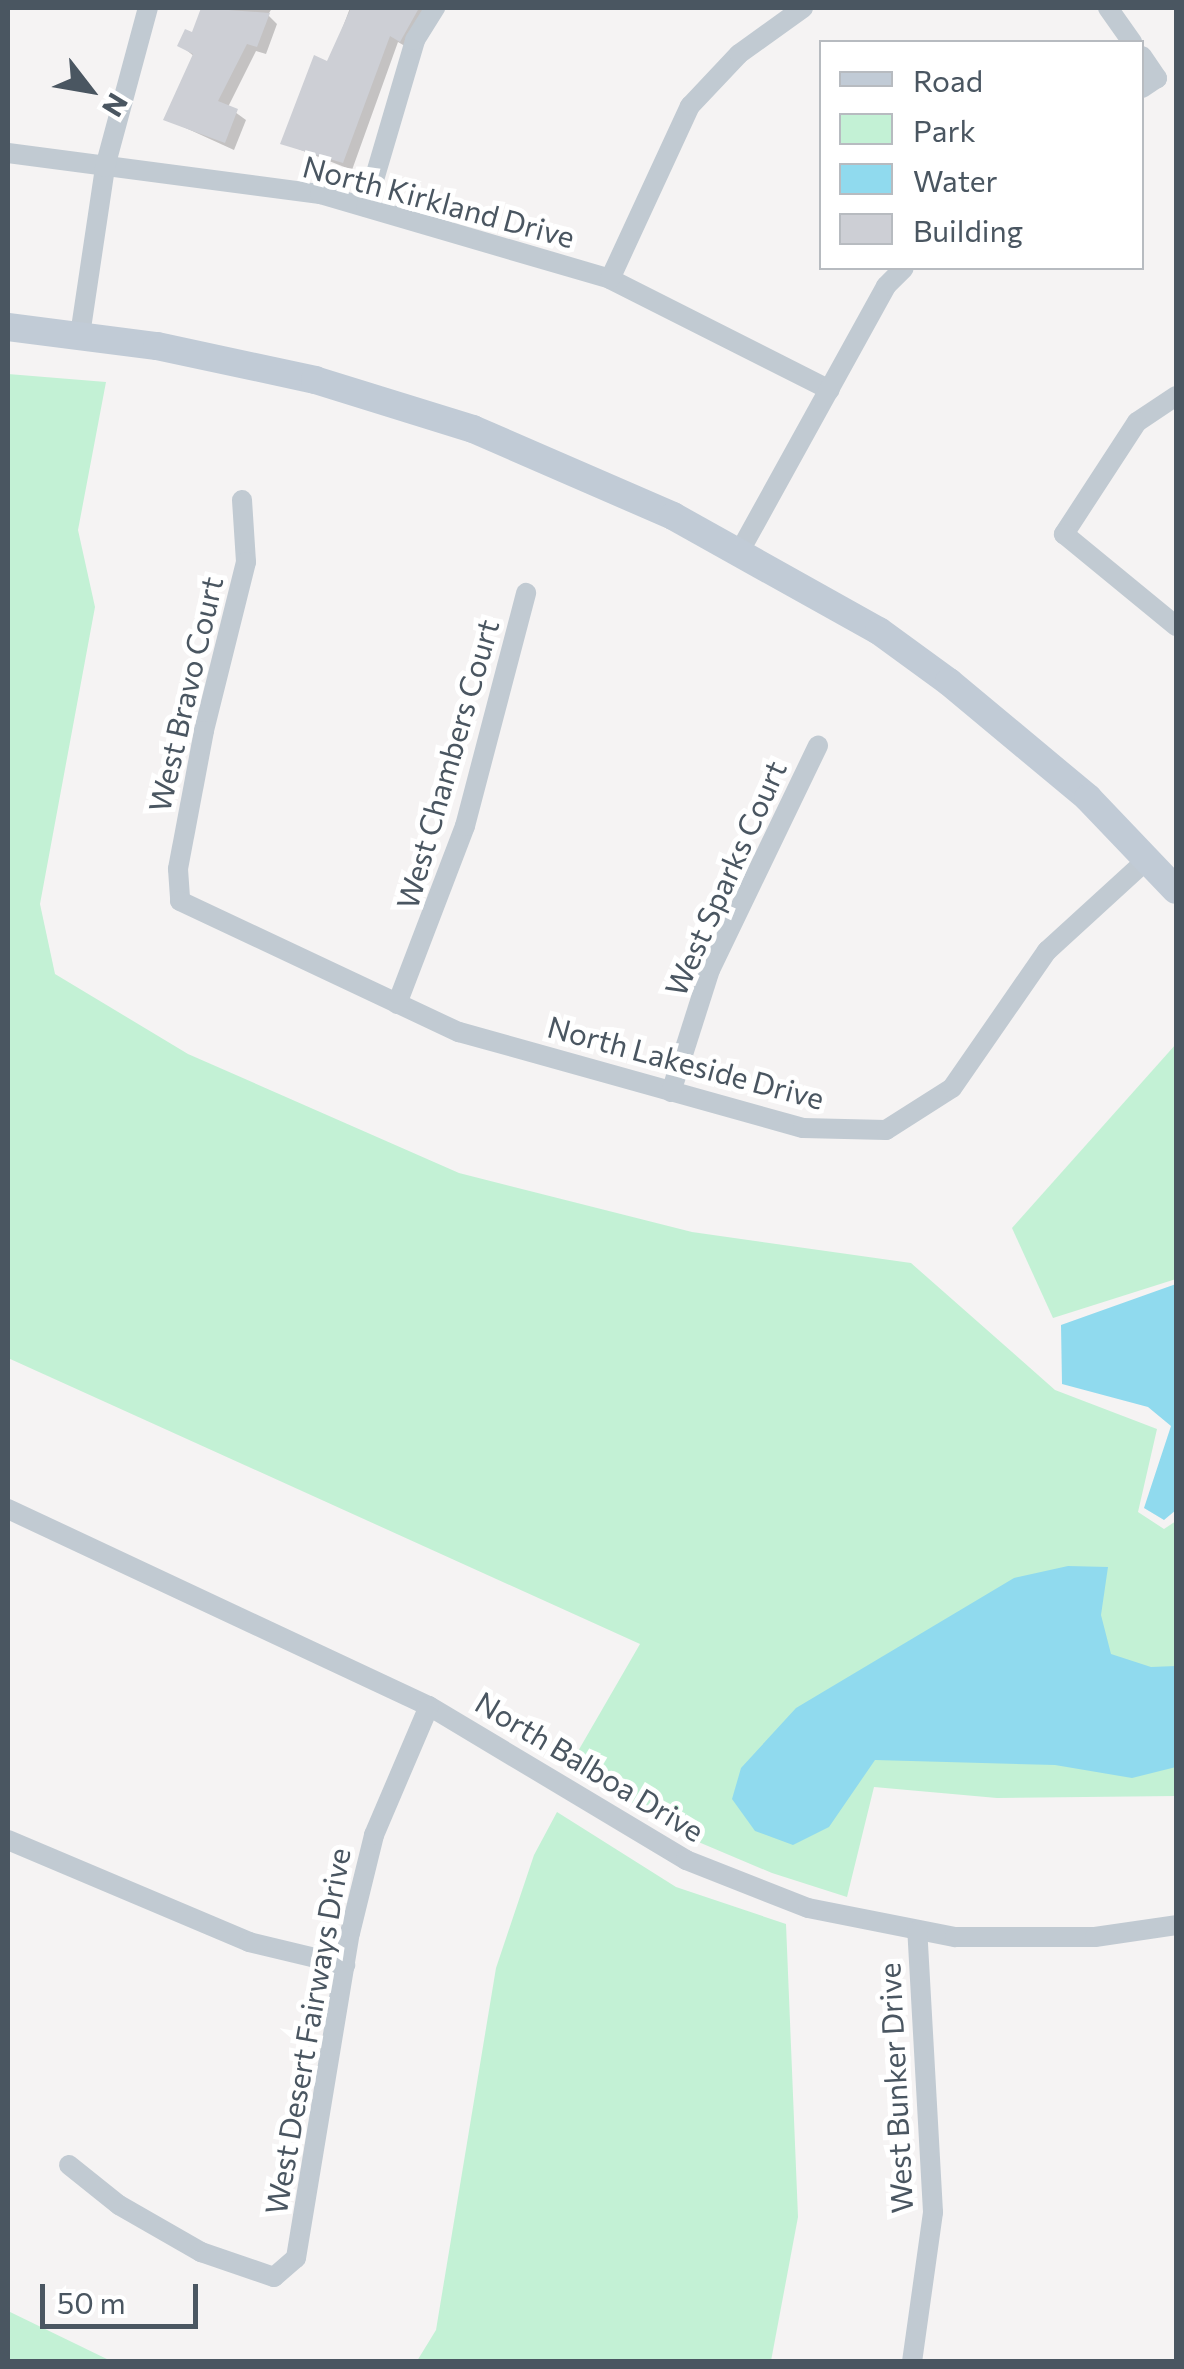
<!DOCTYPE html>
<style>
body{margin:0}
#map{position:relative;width:1184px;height:2369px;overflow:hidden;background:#f5f3f3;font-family:Commissioner,sans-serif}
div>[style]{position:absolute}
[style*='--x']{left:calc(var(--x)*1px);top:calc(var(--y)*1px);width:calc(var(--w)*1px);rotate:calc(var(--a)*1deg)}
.green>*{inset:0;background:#c3f1d5}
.water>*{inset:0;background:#90daee}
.shadow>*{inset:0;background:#0003}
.building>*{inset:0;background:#cdcfd5}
.street>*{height:20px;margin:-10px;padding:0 10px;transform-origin:10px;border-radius:10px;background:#c1cad2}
.secondary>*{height:28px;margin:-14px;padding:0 14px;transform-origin:14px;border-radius:14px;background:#c1cbd6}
span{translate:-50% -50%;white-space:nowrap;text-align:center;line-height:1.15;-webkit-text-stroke:10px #fff;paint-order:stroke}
.street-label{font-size:30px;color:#4a5661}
.frame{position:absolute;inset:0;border:10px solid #4a5661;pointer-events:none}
.legend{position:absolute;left:819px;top:40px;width:325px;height:230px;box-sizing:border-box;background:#fff;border:2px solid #b7bbc0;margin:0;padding:12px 18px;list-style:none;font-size:30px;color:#4a5661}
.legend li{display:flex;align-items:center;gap:20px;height:50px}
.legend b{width:50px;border:2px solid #b7bbc0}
.north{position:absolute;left:40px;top:40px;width:100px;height:100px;-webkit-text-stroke:8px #fff;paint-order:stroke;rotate:121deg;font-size:28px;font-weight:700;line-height:40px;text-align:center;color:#4a5661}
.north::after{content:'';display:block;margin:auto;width:35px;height:45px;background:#4a5661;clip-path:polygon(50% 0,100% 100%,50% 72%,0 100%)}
.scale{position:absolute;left:40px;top:2284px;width:158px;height:45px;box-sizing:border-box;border:5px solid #4a5661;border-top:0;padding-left:12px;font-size:30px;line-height:35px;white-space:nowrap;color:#4a5661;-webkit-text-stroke:8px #fff;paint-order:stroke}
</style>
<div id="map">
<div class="green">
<div style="clip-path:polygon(8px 374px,106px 382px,78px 530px,95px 607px,40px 904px,55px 974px,188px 1054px,459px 1173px,692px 1232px,911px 1263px,1055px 1390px,1157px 1429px,1138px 1512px,1164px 1529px,1176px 1521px,1176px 1796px,997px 1798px,874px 1787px,847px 1897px,772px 1873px,689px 1838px,570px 1765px,640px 1644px,8px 1358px)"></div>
<div style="clip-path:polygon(1176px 1044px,1176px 1279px,1053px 1318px,1012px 1228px)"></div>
<div style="clip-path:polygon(557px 1812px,676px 1887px,786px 1924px,798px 2217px,771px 2361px,417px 2361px,436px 2330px,496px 1968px,534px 1855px)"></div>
<div style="clip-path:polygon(8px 2311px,111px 2361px,8px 2361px)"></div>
</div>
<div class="water">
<div style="clip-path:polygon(1176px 1284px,1176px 1510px,1164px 1520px,1144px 1508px,1171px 1426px,1148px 1407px,1062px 1384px,1061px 1325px)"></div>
<div style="clip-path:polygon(1068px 1566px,1108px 1567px,1101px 1615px,1111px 1654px,1151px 1667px,1176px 1666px,1176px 1767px,1132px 1778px,1055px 1765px,875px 1760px,829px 1827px,793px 1845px,755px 1831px,732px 1799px,741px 1768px,796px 1708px,1014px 1578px)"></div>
</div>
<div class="shadow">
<div style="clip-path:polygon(204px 8px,272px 8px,268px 15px,277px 24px,266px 54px,256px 51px,228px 107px,246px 120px,234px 150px,166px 119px,195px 57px,180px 45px,193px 36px)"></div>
<div style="clip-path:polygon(350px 8px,434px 8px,410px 49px,398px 42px,352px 170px,283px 143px,329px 64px)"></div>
</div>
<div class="building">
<div style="clip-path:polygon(201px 8px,270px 13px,257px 47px,247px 44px,218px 101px,238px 109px,225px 143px,163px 120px,193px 54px,177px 46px,185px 29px,192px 32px)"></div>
<div style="clip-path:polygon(351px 8px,419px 8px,400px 42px,390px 36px,343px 163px,280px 144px,314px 55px,327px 61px)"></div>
</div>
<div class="street">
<div style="--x:1108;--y:8;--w:42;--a:54.8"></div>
<div style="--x:1142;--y:56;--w:27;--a:56"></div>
<div style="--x:1157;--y:78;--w:18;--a:146"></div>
<div style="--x:8;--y:153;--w:315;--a:7.5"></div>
<div style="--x:320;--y:194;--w:302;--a:16.3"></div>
<div style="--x:610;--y:279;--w:246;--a:26.8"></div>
<div style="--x:366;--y:207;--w:174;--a:-73.6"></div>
<div style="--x:415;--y:40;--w:38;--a:-58"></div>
<div style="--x:610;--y:279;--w:191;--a:-65.2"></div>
<div style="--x:690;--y:106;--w:71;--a:-46.7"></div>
<div style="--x:739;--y:54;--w:79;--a:-35.7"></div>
<div style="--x:80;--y:335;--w:170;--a:-81.5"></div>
<div style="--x:105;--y:167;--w:165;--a:-74.9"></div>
<div style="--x:1176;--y:396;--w:47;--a:146.3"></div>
<div style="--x:1137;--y:422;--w:134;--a:123.1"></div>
<div style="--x:1064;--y:534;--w:145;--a:39.4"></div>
<div style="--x:242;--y:500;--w:62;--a:86.3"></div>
<div style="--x:246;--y:562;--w:174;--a:104"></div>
<div style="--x:204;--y:731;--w:140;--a:100.7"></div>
<div style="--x:178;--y:869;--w:32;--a:86"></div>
<div style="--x:180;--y:901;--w:308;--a:25.2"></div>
<div style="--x:459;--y:1032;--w:357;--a:15.6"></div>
<div style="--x:803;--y:1128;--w:83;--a:1.4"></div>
<div style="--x:886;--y:1130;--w:78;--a:-32.5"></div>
<div style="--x:952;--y:1088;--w:167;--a:-55.3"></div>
<div style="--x:1047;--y:951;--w:138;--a:-42.4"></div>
<div style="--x:741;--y:549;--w:300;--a:-61.1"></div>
<div style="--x:886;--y:286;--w:25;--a:-45"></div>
<div style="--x:397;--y:1004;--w:191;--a:-69.1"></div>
<div style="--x:465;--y:826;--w:241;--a:-75.3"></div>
<div style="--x:671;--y:1092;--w:128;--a:-72.3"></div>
<div style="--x:710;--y:970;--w:249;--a:-64.3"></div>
<div style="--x:8;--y:1509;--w:465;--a:25.1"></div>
<div style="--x:429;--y:1706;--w:300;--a:30.9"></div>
<div style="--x:686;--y:1860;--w:131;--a:21.5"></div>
<div style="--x:808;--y:1908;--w:150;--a:11.2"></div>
<div style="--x:955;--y:1937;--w:140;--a:0"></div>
<div style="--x:1095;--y:1937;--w:82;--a:-8.4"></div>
<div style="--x:8;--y:1840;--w:262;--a:22.9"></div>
<div style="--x:249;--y:1942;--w:99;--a:13.5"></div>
<div style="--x:69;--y:2165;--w:64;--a:38.7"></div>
<div style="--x:119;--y:2205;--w:95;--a:29.8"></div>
<div style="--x:201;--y:2252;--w:77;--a:18.9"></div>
<div style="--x:274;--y:2277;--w:29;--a:-41"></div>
<div style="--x:296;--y:2258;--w:329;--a:-80.6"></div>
<div style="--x:350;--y:1933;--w:101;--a:-76.2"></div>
<div style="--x:374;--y:1835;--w:140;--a:-66.9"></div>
<div style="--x:912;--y:2362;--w:151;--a:-82"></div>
<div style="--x:933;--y:2212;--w:282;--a:-93.2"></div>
</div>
<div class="secondary">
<div style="--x:8;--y:327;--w:150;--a:7.3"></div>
<div style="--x:157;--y:346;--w:162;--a:12.1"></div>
<div style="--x:315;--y:380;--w:165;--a:17.2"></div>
<div style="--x:473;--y:429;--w:218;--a:23.5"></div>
<div style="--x:673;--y:516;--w:236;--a:29.2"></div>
<div style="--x:879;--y:631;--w:87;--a:36.1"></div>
<div style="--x:949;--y:682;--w:181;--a:39.8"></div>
<div style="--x:1088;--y:798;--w:127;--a:46.3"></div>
</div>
<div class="street-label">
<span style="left:439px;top:201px;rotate:15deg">North Kirkland Drive</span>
<span style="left:185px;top:694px;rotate:-77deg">West Bravo Court</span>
<span style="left:447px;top:764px;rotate:-74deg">West Chambers Court</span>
<span style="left:725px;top:878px;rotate:-66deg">West Sparks Court</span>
<span style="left:686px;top:1062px;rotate:15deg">North Lakeside Drive</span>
<span style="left:590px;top:1766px;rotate:31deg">North Balboa Drive</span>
<span style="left:307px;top:2031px;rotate:-80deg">West Desert Fairways Drive</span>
<span style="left:895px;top:2088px;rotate:-93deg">West Bunker Drive</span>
</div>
<div class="frame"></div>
<ul class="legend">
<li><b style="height:12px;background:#c1cbd6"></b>Road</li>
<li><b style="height:28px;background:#c3f1d5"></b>Park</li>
<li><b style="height:28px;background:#90daee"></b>Water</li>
<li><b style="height:28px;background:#cdcfd5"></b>Building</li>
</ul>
<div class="north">N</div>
<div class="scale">50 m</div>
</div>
